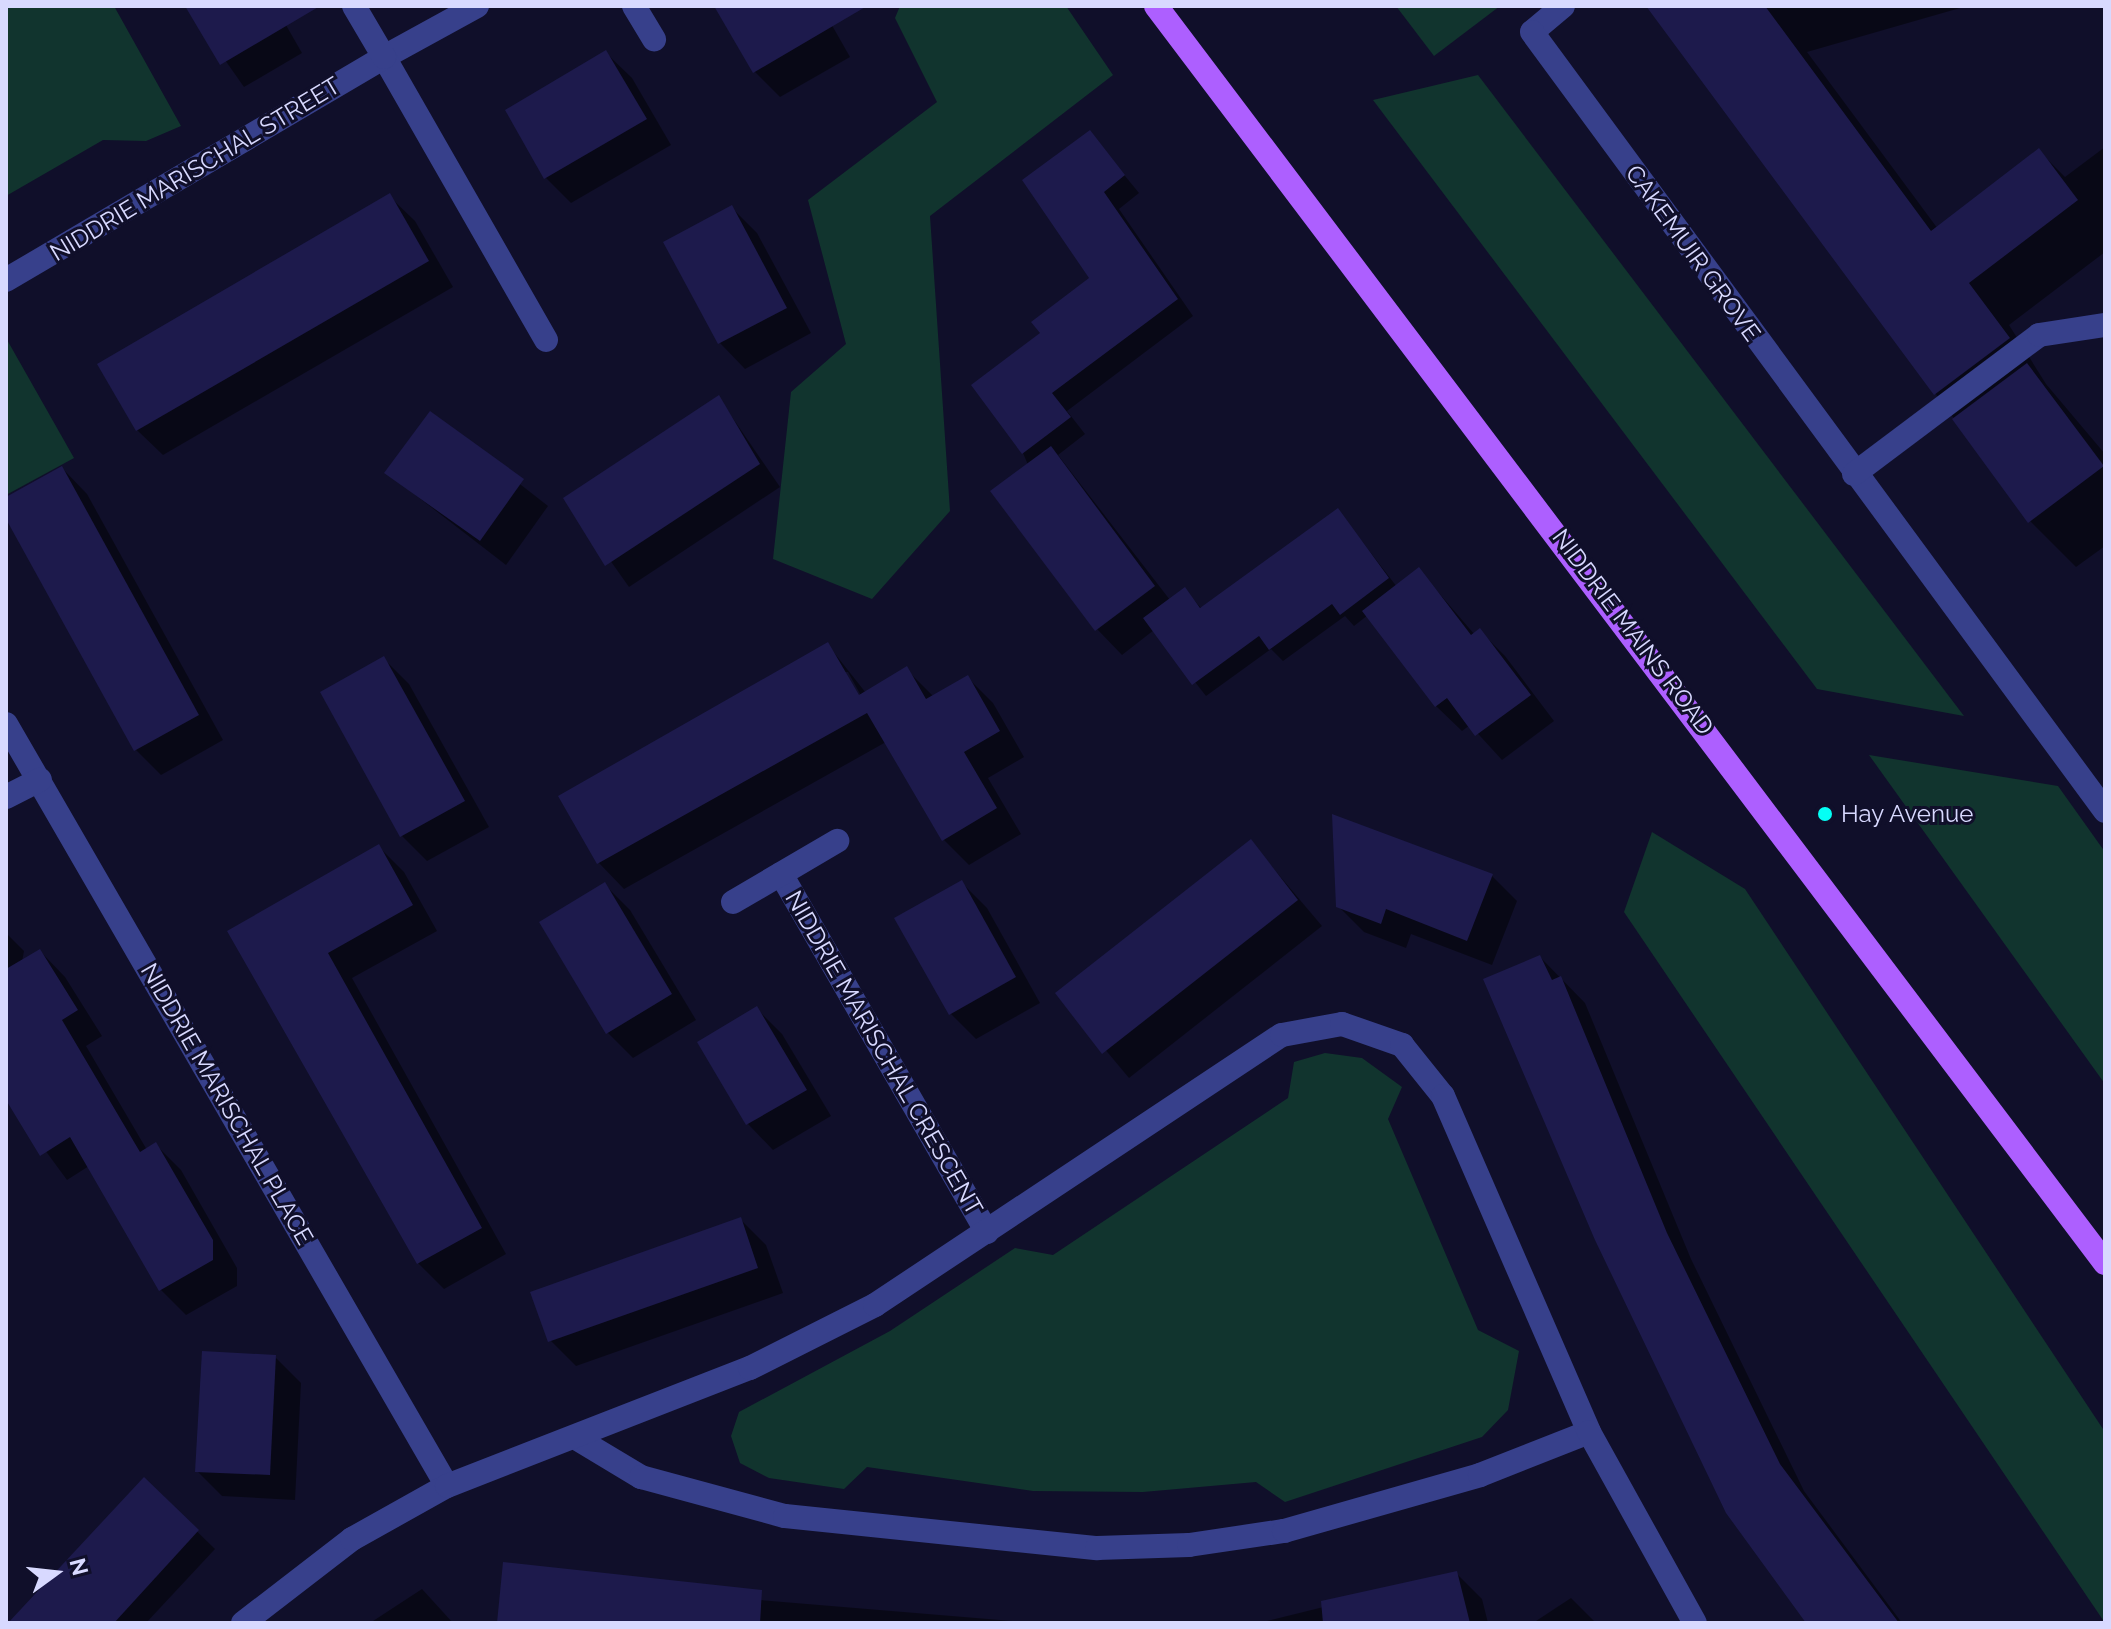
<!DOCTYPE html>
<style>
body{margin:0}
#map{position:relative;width:2111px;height:1629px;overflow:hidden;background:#100f2a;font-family:Raleway,sans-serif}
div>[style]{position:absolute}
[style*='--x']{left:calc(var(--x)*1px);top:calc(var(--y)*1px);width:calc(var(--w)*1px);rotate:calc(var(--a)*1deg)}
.green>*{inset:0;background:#11342e}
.shadow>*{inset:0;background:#0007}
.building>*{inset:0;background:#1d1a4c}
.minor>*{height:24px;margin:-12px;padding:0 12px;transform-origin:12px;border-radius:12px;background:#37408b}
.major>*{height:24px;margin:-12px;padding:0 12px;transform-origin:12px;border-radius:12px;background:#ad5fff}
.dots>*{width:22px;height:22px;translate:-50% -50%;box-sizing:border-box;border:4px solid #100f2a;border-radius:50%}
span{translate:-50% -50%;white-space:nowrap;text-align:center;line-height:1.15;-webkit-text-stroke:6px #100f2a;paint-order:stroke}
.street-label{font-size:24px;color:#d8d9ff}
.poi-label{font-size:24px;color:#d8d9ff}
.left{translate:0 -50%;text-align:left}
.frame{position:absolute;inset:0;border:8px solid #d8d9ff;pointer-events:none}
.north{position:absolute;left:16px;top:1533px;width:80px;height:80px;-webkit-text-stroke:6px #100f2a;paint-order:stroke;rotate:75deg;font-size:22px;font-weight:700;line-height:32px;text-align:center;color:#d8d9ff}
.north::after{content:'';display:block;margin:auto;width:28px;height:36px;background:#d8d9ff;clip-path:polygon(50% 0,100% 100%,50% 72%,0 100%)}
</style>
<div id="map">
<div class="green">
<div style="clip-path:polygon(6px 6px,114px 6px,181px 126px,146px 141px,103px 140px,6px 196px)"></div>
<div style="clip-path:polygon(900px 6px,1066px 6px,1113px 75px,930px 216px,950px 511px,872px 599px,773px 559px,791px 392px,846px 344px,808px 200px,937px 102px,895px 18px)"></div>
<div style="clip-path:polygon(1396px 6px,1500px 6px,1434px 56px)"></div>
<div style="clip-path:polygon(1478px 75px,1964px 716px,1817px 689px,1373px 100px)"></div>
<div style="clip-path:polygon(6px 338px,74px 458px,6px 495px)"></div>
<div style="clip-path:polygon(1869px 755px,2058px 786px,2105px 852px,2105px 1084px)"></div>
<div style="clip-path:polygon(1652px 832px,1745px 889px,2105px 1432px,2105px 1623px,1624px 912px)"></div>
<div style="clip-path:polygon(1325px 1053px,1362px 1058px,1402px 1087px,1388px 1119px,1478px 1330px,1519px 1351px,1508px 1410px,1482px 1437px,1285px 1502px,1256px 1482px,1143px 1492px,1033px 1491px,867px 1467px,844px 1489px,769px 1478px,740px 1463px,731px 1436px,739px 1412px,890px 1331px,1015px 1248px,1053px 1255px,1288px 1098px,1294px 1062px)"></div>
</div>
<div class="shadow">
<div style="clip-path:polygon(187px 6px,275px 6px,302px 53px,244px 87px)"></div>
<div style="clip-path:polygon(717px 6px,821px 6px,850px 57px,780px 97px,755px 72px)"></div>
<div style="clip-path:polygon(1648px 6px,1967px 6px,1807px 52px,1938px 229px,2039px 151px,2065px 177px,2105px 147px,2105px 252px,2009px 325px,2046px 384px,2105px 454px,2105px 546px,2076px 567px,2030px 521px)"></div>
<div style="clip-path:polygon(606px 53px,632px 78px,671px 145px,571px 203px,546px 178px)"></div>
<div style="clip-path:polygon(1089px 132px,1139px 193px,1119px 209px,1193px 316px,1067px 411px,1085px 434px,1058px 455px,1170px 600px,1185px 590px,1202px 609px,1338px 510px,1397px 587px,1419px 570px,1475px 635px,1480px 631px,1505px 656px,1554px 721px,1502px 760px,1470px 725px,1462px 731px,1436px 706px,1368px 615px,1354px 626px,1345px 616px,1283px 661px,1271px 649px,1206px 696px,1154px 630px,1122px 655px,1097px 629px,1023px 453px,1042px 334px,1092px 278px)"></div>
<div style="clip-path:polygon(389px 196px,415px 221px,453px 287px,163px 455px,137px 430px)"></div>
<div style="clip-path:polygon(731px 207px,757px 233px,811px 333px,745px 369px,720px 343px)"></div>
<div style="clip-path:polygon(719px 398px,780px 487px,629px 587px,566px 498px)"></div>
<div style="clip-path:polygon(430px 414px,548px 506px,506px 565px,387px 473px)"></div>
<div style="clip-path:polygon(62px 468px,87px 494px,223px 740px,161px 775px,136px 750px,6px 515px,6px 499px)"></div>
<div style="clip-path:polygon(evenodd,828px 645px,866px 693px,906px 669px,934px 697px,968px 678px,993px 703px,1024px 757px,988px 778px,1021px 834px,969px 865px,943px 839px,886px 742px,624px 889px,599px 863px,561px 796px,828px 645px,843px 672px,848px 672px,865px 703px,862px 705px,843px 672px)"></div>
<div style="clip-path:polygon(384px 659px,409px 684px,489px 827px,427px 861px,402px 836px,323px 693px)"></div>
<div style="clip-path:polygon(1251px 842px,1322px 926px,1129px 1078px,1058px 993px)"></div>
<div style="clip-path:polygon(379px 847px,404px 872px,437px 931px,352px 978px,506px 1254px,444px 1289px,418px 1263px,230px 931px)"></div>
<div style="clip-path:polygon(1492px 876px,1517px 901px,1492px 965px,1411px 934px,1406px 948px,1364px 932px,1338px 906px)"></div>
<div style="clip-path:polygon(961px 882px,987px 908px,1040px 1003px,976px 1039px,951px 1014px,897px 919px)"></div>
<div style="clip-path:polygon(604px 884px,630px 910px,696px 1020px,633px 1058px,608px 1033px)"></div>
<div style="clip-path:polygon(6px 933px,24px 951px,22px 962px,40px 951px,65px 977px,102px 1036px,86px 1046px,147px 1150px,156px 1145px,181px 1170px,237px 1268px,237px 1286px,186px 1315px,161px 1290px,89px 1166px,67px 1180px,6px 1097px)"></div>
<div style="clip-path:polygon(1540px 957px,1585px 1003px,1691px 1259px,1804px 1491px,1902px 1623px,1808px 1623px)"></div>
<div style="clip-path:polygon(757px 1009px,782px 1034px,831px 1116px,773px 1150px,748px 1124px,700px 1043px)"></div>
<div style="clip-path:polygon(740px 1219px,766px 1245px,783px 1293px,576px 1366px,550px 1340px)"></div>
<div style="clip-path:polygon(275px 1357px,301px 1383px,295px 1500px,222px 1496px,197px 1471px)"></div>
<div style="clip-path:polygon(144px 1480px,215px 1549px,146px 1623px,11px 1623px)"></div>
<div style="clip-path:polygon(1457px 1574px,1482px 1599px,1488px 1623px,1259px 1623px)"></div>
<div style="clip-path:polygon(422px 1589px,453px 1623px,370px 1623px)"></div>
<div style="clip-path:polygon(736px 1598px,1035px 1623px,499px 1623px)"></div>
<div style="clip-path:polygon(1571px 1598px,1596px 1623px,1533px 1623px)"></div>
</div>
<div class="building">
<div style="clip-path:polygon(185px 6px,320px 6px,220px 65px)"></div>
<div style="clip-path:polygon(714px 6px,867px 6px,753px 73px)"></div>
<div style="clip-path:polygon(1646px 6px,1765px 6px,1931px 231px,2039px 148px,2078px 200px,1969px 283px,2010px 338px,1934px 395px)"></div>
<div style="clip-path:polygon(606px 50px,647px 119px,544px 179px,505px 110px)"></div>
<div style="clip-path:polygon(1090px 130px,1125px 175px,1104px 192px,1178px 299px,1052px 393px,1071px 417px,1022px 454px,971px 385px,1040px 333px,1031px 322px,1089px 278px,1022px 180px)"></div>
<div style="clip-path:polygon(390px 193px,429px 261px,136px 431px,97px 364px)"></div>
<div style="clip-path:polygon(732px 205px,787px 308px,718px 344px,663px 242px)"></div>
<div style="clip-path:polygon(2027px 363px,2104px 466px,2028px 523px,1952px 419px)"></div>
<div style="clip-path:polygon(719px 395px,760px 464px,605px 566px,563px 498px)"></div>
<div style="clip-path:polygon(430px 411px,524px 479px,480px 541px,384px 473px)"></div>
<div style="clip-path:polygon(1051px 446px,1155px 586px,1095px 631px,990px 491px)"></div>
<div style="clip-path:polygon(62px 466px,199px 715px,134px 751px,6px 519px,6px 497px)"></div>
<div style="clip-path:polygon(1338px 508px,1389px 578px,1340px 615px,1332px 604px,1269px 650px,1259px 636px,1192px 685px,1143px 618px,1185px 587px,1200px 608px)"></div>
<div style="clip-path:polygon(1419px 567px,1471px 635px,1480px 628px,1531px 695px,1475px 736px,1447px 698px,1435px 707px,1362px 611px)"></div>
<div style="clip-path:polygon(828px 642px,859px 695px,907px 666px,926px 699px,968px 675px,1000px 731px,964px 752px,997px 808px,942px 841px,867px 713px,597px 864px,558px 796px)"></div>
<div style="clip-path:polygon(384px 656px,465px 801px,400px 837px,320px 692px)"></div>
<div style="clip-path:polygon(1332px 814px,1493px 874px,1467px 941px,1386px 909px,1381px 924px,1336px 907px)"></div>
<div style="clip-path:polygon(1251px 839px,1298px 900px,1102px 1054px,1055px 993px)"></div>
<div style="clip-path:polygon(379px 844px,413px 905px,328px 953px,482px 1228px,417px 1264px,227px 931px)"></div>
<div style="clip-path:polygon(962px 880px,1016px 977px,949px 1015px,894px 918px)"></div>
<div style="clip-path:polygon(605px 882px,672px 994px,606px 1034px,539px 922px)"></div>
<div style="clip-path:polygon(40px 949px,78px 1010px,62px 1020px,140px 1152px,156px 1142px,213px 1240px,213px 1260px,159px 1291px,70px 1137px,40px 1156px,6px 1100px,6px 969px)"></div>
<div style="clip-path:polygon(1540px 955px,1552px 980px,1561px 976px,1667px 1233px,1780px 1464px,1899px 1623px,1806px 1623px,1726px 1513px,1595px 1240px,1483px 979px)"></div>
<div style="clip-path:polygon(757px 1006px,807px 1090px,746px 1125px,697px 1042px)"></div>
<div style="clip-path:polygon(741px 1217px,758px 1268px,548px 1342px,530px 1292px)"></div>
<div style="clip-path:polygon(202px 1351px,276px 1355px,270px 1475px,195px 1472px)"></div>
<div style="clip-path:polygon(144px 1477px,199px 1530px,114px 1623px,8px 1623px)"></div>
<div style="clip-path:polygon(503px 1562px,762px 1590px,760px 1623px,497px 1623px)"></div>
<div style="clip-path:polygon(1457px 1571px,1470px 1623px,1323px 1623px,1321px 1601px)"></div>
</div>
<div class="minor">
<div style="--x:477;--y:6;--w:106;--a:151.3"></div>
<div style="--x:384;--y:57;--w:326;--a:60.2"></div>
<div style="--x:634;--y:6;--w:39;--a:59"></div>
<div style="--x:1563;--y:6;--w:40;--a:140"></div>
<div style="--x:1532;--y:32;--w:967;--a:53.66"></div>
<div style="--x:6;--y:280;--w:439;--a:-30.5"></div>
<div style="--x:384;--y:57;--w:59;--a:-120.5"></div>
<div style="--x:1854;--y:474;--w:231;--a:-36.9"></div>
<div style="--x:2039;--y:335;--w:67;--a:-8.6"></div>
<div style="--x:6;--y:724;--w:880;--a:59.94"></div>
<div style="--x:6;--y:797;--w:38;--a:-27"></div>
<div style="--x:781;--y:874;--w:413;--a:60.1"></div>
<div style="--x:733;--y:902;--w:121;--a:-30.4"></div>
<div style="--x:576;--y:1438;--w:76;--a:31"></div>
<div style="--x:641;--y:1477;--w:149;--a:15.2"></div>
<div style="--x:785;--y:1516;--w:314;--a:5.9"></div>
<div style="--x:1097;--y:1548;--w:92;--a:-1.9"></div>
<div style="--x:1189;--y:1545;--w:96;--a:-8.4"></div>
<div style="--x:1284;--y:1531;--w:204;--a:-15.9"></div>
<div style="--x:1480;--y:1475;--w:117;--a:-21.5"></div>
<div style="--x:243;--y:1623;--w:138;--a:-37.6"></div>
<div style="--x:352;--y:1539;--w:109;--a:-29.2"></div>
<div style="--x:447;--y:1486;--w:325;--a:-21.3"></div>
<div style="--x:750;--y:1368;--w:140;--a:-26.7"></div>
<div style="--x:875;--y:1305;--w:488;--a:-33.6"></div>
<div style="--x:1282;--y:1035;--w:61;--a:-10.4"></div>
<div style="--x:1342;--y:1024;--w:64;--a:19.3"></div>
<div style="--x:1402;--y:1045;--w:65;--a:51.2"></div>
<div style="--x:1443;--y:1096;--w:366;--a:66.5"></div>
<div style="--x:1589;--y:1432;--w:218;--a:61"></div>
</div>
<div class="major">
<div style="--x:1156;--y:6;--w:1575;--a:52.95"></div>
</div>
<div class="dots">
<div style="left:1825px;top:814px;background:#04fff5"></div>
</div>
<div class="street-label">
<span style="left:195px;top:169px;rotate:-31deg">NIDDRIE MARISCHAL STREET</span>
<span style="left:1693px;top:253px;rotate:54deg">CAKEMUIR GROVE</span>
<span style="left:1633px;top:632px;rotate:53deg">NIDDRIE MAINS ROAD</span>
<span style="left:884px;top:1053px;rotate:60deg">NIDDRIE MARISCHAL CRESCENT</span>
<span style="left:227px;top:1104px;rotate:60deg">NIDDRIE MARISCHAL PLACE</span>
</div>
<div class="poi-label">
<span class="left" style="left:1841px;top:814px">Hay Avenue</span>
</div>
<div class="frame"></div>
<div class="north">N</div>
</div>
